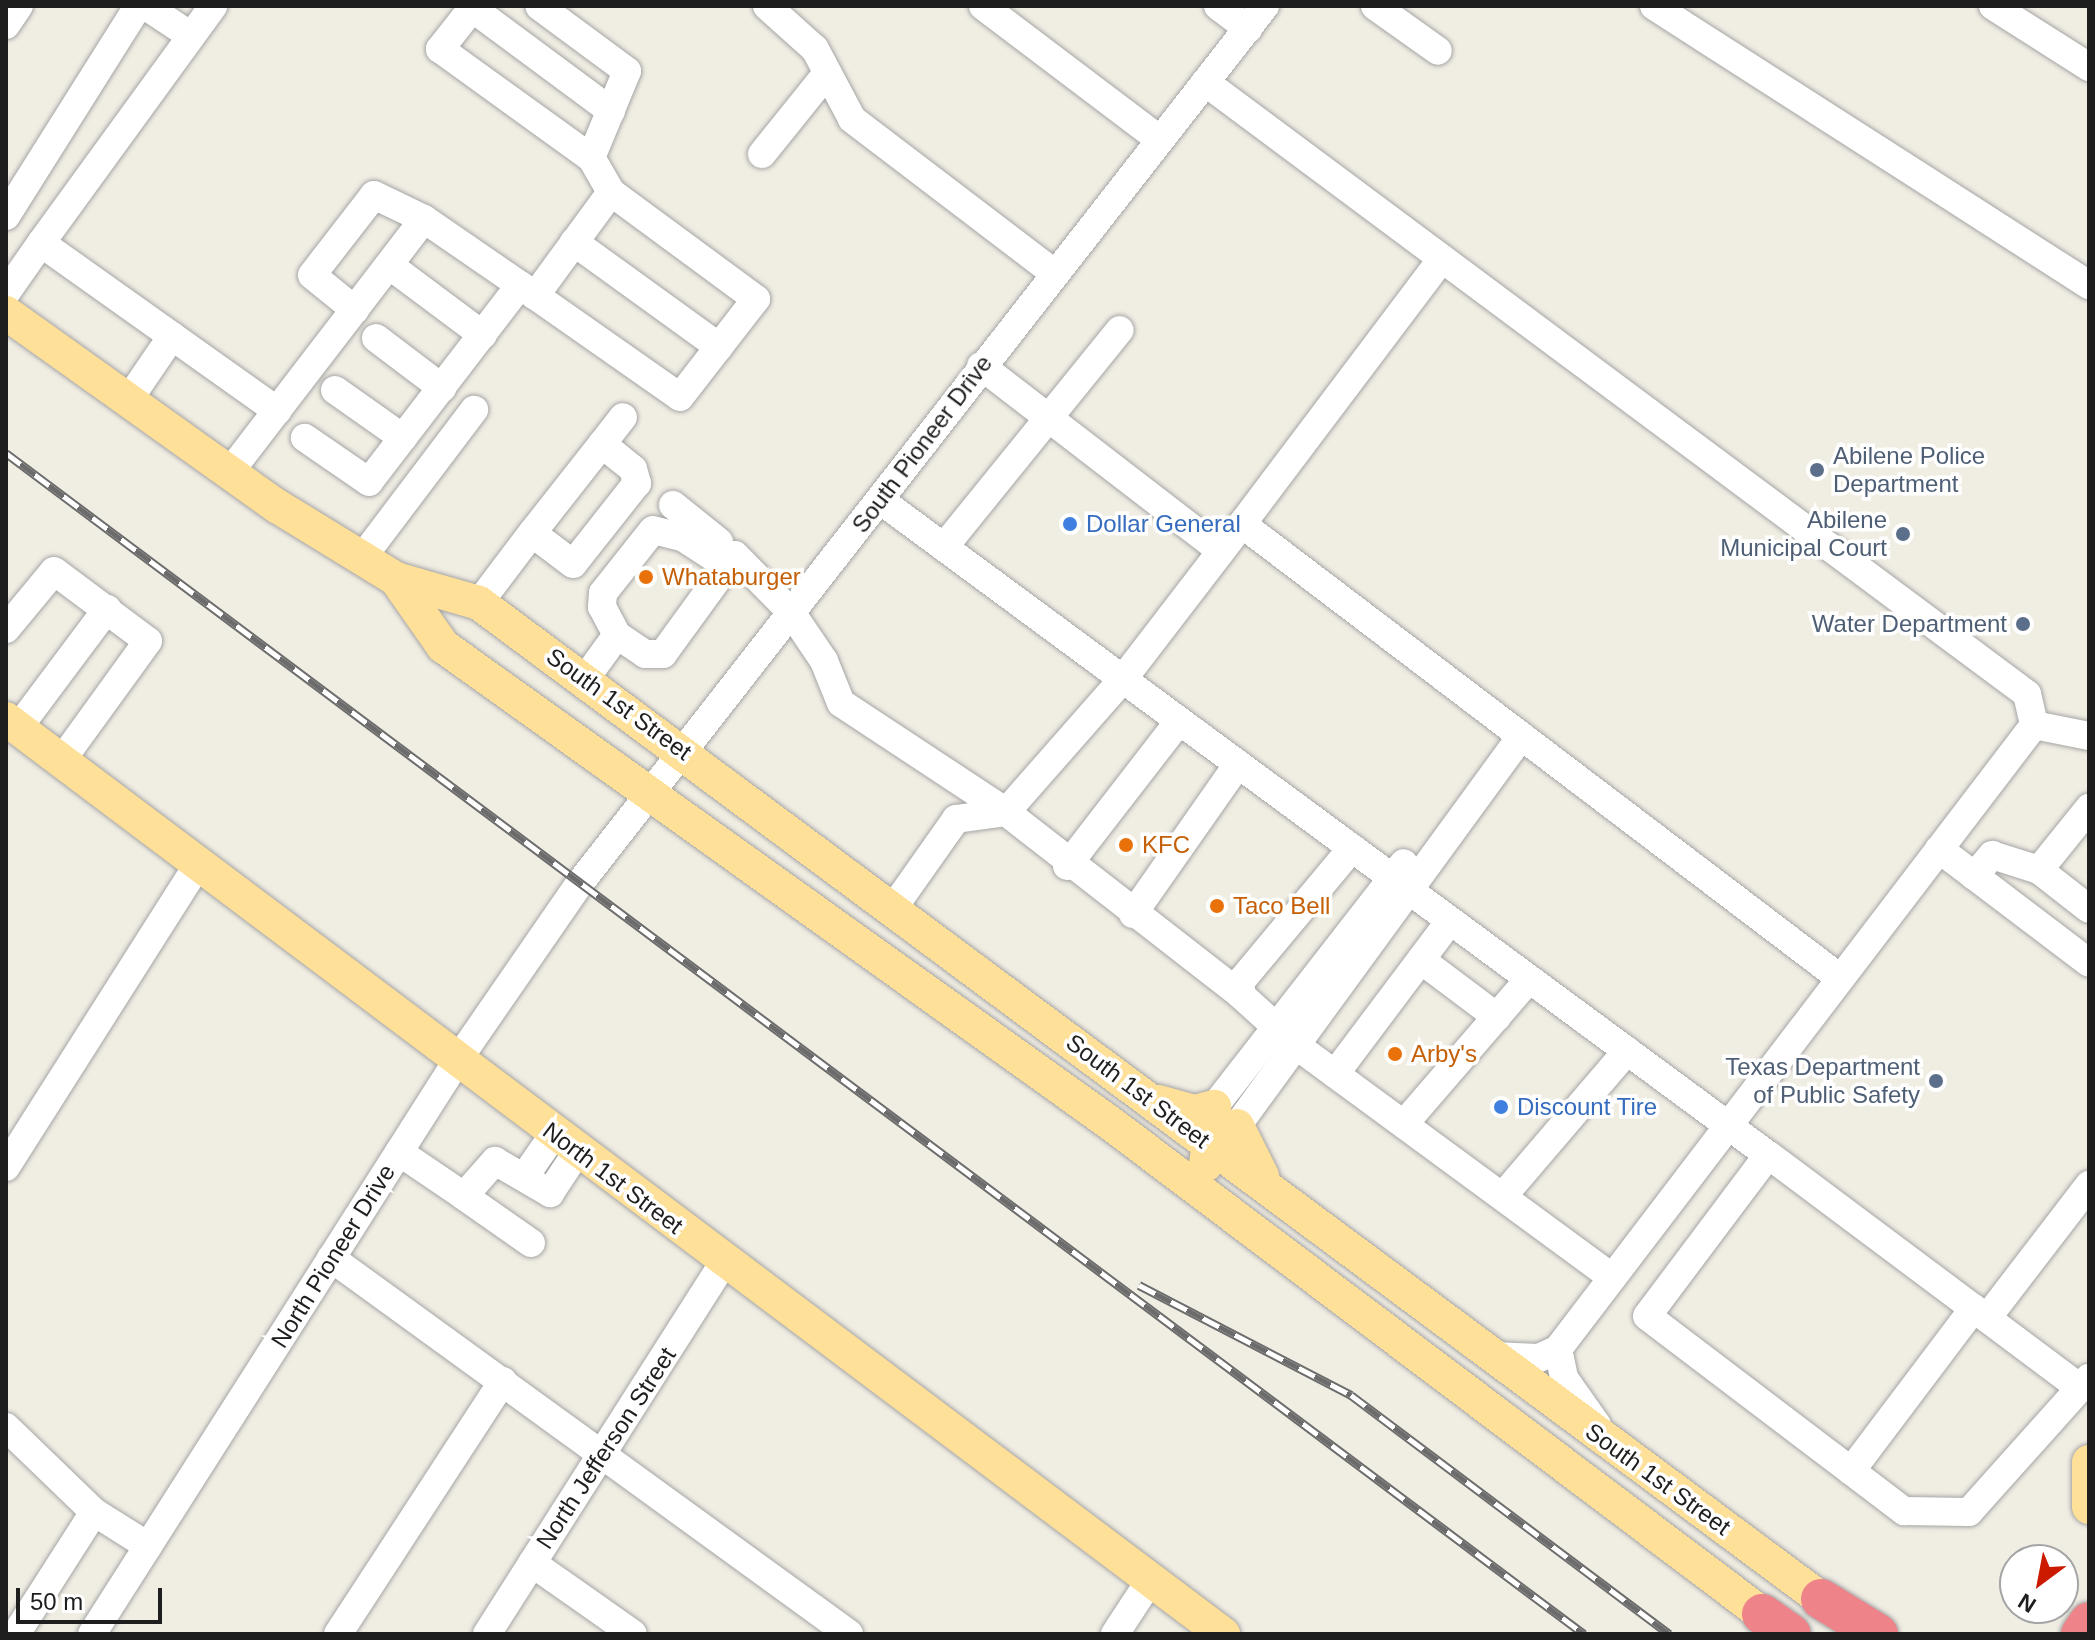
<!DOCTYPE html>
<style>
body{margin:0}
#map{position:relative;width:2095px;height:1640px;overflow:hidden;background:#f0ede3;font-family:Arial,sans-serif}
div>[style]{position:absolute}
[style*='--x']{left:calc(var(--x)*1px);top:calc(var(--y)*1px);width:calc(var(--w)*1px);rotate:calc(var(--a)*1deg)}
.roads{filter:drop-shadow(0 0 2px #a5a5a5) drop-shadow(0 0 2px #a5a5a5)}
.minor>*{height:28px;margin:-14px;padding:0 14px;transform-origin:14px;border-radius:14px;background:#fff}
.major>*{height:34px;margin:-17px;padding:0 17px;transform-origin:17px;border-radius:17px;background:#ffe099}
.highway>*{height:40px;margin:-20px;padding:0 20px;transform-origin:20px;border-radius:20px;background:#ee848a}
.rail>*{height:9px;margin-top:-4.5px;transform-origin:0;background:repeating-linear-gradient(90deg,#fff 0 18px,#6c6c6c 0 36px);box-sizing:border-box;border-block:2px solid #6c6c6c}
.dots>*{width:22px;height:22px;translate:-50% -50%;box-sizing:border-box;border:4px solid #fff;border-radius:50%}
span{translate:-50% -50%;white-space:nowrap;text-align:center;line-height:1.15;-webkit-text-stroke:7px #fff;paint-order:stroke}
.street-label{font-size:24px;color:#1e1e1e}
.service-label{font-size:24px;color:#4e5e75}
.left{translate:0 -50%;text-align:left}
.right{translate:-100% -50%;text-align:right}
.shop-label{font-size:24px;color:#366cbe}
.food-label{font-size:24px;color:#c56008}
.frame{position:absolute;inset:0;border:8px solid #1e1e1e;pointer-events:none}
.north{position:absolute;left:1999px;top:1544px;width:80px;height:80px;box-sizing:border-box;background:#fff;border:2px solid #a5a5a5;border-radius:50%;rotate:212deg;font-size:22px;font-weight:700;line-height:32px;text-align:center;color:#1e1e1e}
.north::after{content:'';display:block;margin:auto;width:28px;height:36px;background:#cc1a00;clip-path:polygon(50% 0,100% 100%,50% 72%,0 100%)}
.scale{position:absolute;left:16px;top:1588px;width:146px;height:36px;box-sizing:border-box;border:4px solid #1e1e1e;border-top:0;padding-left:10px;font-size:24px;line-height:28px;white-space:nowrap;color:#1e1e1e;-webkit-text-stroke:6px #fff;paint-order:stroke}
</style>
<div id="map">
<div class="roads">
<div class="minor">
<div style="--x:146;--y:6;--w:54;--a:33.7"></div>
<div style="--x:474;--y:6;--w:55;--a:128.3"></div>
<div style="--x:440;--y:49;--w:186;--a:35.8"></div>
<div style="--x:591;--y:158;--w:94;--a:-67.5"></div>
<div style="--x:627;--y:71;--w:109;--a:-143.5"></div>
<div style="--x:767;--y:6;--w:64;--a:41.9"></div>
<div style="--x:815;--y:49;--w:79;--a:62.1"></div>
<div style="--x:852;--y:119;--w:253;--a:37.3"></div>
<div style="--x:983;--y:6;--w:221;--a:37.1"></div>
<div style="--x:1218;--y:6;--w:38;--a:37"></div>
<div style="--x:1375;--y:6;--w:77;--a:35.5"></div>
<div style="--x:1654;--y:6;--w:517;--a:32.68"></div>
<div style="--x:1993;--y:6;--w:114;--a:32.4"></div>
<div style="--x:472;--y:8;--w:173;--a:36.5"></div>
<div style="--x:6;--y:25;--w:23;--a:-56"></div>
<div style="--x:1205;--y:82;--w:1025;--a:36.67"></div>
<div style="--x:2027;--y:694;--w:32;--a:77"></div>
<div style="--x:762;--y:154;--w:99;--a:-51.2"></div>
<div style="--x:6;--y:216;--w:248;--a:-57.8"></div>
<div style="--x:574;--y:242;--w:179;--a:35.9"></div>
<div style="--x:41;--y:243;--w:293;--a:-54"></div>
<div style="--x:389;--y:265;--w:117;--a:36.7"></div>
<div style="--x:520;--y:285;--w:195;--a:35"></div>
<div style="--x:680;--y:397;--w:124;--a:-52.2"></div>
<div style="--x:756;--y:299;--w:180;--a:-143.6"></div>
<div style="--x:611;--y:192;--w:39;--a:-120"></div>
<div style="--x:6;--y:293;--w:61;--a:-55"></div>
<div style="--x:41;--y:243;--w:290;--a:35.4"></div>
<div style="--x:535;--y:296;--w:129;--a:-53.8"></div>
<div style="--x:355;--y:310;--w:55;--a:-140.9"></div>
<div style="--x:312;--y:275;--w:101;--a:-52.2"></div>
<div style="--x:374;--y:195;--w:55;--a:25.6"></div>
<div style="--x:376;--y:338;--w:83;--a:37.1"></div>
<div style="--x:981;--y:366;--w:303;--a:37.6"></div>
<div style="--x:335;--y:390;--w:83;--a:35.2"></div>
<div style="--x:127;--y:402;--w:80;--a:-55.7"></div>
<div style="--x:602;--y:444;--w:34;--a:-52"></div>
<div style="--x:229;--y:473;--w:320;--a:-52.5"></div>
<div style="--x:424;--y:219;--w:116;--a:34.5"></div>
<div style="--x:520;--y:285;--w:248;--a:127.5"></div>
<div style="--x:369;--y:482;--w:78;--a:-145.5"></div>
<div style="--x:880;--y:500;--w:1103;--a:36.41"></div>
<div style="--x:673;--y:505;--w:59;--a:38.8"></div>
<div style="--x:1242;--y:524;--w:332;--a:-53"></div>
<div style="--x:944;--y:547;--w:279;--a:-51"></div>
<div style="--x:362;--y:558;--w:186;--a:-52.9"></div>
<div style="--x:479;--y:603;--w:88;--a:-52.9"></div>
<div style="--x:532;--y:533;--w:113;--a:-51.8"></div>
<div style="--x:602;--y:444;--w:40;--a:39"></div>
<div style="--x:633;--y:469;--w:15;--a:74"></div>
<div style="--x:637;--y:483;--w:103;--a:128.3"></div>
<div style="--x:573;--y:564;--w:51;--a:-142.9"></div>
<div style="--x:6;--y:629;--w:75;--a:-50.4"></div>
<div style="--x:54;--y:571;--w:117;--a:36.7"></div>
<div style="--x:148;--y:641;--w:148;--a:125.9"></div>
<div style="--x:617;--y:635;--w:32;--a:-118"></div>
<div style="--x:602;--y:607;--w:14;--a:-86"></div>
<div style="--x:603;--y:593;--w:80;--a:-51.6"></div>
<div style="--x:653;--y:530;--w:32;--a:14"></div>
<div style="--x:684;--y:538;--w:51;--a:33.1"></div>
<div style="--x:585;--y:679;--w:54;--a:-54"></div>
<div style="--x:617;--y:635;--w:34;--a:34"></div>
<div style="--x:645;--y:654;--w:18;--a:0"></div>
<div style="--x:663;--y:654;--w:122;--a:-54"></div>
<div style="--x:735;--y:555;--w:80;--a:45.5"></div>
<div style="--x:791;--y:612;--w:59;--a:56"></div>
<div style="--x:824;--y:661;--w:45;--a:68"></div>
<div style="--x:841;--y:703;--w:198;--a:33.4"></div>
<div style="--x:1006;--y:812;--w:298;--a:37.9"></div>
<div style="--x:2034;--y:725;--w:56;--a:11.3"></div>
<div style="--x:18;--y:728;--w:149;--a:-53.2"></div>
<div style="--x:1352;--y:848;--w:173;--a:129.8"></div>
<div style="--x:1241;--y:981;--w:14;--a:90"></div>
<div style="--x:1241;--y:995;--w:76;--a:42.3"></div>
<div style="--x:1297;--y:1046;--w:391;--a:36.3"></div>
<div style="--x:1939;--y:849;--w:188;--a:37.2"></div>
<div style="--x:1067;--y:866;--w:183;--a:-52.3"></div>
<div style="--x:2039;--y:870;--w:63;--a:38"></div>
<div style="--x:1974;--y:876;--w:28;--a:-49"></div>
<div style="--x:1992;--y:855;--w:49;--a:17.7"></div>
<div style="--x:2039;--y:870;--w:80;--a:-51.1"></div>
<div style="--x:894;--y:907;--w:108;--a:-54.8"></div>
<div style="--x:956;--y:819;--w:50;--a:-8"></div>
<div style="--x:1006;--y:812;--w:177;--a:-48.7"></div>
<div style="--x:1123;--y:679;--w:195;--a:-52.5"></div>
<div style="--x:1242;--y:524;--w:751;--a:37.21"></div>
<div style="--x:1133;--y:914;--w:183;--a:-55"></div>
<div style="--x:1421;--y:960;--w:95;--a:36.9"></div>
<div style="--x:1335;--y:1074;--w:191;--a:-53.1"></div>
<div style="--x:1214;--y:1107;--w:309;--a:-52.1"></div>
<div style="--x:1404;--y:1124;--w:191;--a:-49.2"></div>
<div style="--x:1237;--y:1126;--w:482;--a:-53.9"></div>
<div style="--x:399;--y:1152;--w:78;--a:34.1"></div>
<div style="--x:6;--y:1167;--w:358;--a:-57.6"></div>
<div style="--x:525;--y:1176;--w:51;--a:-55.4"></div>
<div style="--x:1503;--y:1196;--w:191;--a:-49.5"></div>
<div style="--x:531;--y:1243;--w:82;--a:-145"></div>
<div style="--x:464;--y:1196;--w:47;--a:-48.5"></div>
<div style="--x:495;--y:1161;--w:64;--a:30.2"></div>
<div style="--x:550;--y:1193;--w:49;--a:-56.6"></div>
<div style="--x:331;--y:1258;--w:640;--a:35.97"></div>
<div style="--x:1987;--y:1318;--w:168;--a:-52.5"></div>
<div style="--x:1558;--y:1349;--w:30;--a:78"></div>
<div style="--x:1564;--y:1378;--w:57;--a:54.9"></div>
<div style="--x:1492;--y:1356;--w:47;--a:2.4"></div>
<div style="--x:1539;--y:1358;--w:21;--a:-25"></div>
<div style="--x:1558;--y:1349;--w:785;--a:-52.66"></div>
<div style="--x:2080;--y:1388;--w:389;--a:-143.2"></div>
<div style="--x:1768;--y:1155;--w:201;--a:126.9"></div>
<div style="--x:1647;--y:1316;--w:323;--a:37.2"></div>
<div style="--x:1904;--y:1511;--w:65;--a:0.9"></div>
<div style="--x:1969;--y:1512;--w:180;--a:-48.2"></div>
<div style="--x:6;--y:1427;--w:122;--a:44"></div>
<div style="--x:94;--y:1512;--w:145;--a:122.6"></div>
<div style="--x:1851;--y:1471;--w:204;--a:-53"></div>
<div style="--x:94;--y:1512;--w:64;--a:32.2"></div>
<div style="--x:532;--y:1563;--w:123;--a:35.1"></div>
<div style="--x:92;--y:1634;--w:679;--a:-57.5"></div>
<div style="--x:457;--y:1061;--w:216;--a:-55.4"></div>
<div style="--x:580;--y:883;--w:1113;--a:-52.01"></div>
<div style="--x:338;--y:1634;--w:302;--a:-56.9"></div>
<div style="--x:487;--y:1634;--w:441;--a:-57.5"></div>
<div style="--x:1115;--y:1634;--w:62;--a:-56.8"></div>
</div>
<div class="major">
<div style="--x:6;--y:313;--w:333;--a:35.5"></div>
<div style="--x:277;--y:506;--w:140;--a:31.5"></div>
<div style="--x:396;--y:579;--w:86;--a:16.1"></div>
<div style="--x:479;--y:603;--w:1671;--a:36.58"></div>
<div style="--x:396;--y:579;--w:82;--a:55"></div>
<div style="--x:443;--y:646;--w:820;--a:35.57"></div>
<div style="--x:1110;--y:1123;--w:816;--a:36.98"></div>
<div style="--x:6;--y:719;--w:1523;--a:36.94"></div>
<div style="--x:1159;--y:1102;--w:37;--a:16"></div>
<div style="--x:1195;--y:1112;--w:20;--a:-15"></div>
<div style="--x:1214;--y:1107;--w:58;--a:98"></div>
<div style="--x:1237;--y:1126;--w:56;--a:63.4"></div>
<div style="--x:2089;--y:1462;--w:45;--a:90"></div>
</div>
<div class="highway">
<div style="--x:1821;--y:1599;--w:67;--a:31.6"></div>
<div style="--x:1762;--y:1614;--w:35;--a:35"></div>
<div style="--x:2081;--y:1634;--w:14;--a:-56"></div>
</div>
</div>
<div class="rail">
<div style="--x:6;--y:453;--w:1971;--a:36.81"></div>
<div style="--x:1139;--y:1285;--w:239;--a:27.4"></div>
<div style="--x:1351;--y:1395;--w:398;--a:36.9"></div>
</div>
<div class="dots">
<div style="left:1817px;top:470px;background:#5c6f8a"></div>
<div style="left:1070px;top:524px;background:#3f7fe0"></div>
<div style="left:1903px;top:534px;background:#5c6f8a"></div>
<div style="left:646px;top:577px;background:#e8710a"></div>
<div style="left:2023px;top:624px;background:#5c6f8a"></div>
<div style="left:1126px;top:845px;background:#e8710a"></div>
<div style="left:1217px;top:906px;background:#e8710a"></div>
<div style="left:1395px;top:1054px;background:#e8710a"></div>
<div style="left:1936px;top:1081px;background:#5c6f8a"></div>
<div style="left:1501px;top:1107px;background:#3f7fe0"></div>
</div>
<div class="street-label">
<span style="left:922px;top:444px;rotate:-53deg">South Pioneer Drive</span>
<span style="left:619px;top:704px;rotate:36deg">South 1st Street</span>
<span style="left:1138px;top:1091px;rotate:37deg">South 1st Street</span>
<span style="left:613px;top:1178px;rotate:37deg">North 1st Street</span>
<span style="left:333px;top:1256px;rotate:-58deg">North Pioneer Drive</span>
<span style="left:606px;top:1448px;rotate:-57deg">North Jefferson Street</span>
<span style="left:1658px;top:1479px;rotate:36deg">South 1st Street</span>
</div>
<div class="service-label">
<span class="left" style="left:1833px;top:470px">Abilene Police<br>Department</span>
<span class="right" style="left:1887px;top:534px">Abilene<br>Municipal Court</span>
<span class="right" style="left:2007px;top:624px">Water Department</span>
<span class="right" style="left:1920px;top:1081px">Texas Department<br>of Public Safety</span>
</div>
<div class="shop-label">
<span class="left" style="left:1086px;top:524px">Dollar General</span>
<span class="left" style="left:1517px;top:1107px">Discount Tire</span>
</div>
<div class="food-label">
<span class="left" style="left:662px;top:577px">Whataburger</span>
<span class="left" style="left:1142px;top:845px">KFC</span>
<span class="left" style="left:1233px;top:906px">Taco Bell</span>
<span class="left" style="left:1411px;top:1054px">Arby's</span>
</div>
<div class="frame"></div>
<div class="north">N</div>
<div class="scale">50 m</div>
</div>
